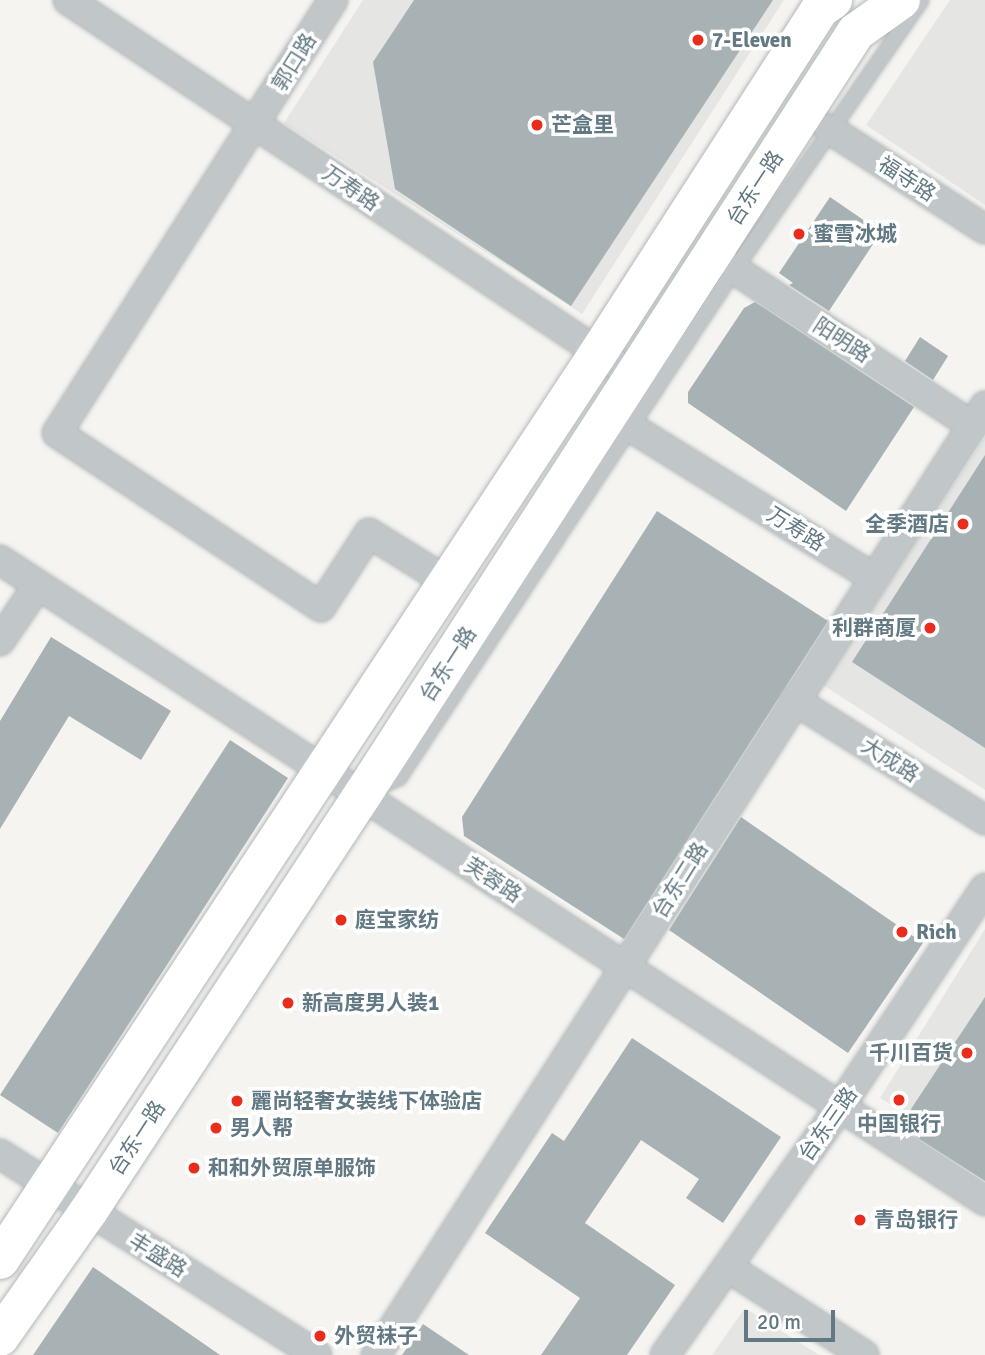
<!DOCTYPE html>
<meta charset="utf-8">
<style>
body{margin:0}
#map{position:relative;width:985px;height:1355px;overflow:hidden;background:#f5f4f0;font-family:Signika,"Noto Sans SC",sans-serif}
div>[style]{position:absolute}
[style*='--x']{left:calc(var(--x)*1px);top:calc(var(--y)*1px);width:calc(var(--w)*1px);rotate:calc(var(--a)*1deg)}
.built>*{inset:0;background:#e5e6e4}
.building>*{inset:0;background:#a8b2b5}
.roads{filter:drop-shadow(0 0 2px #b2b8ba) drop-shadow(0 0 2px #b2b8ba)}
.lane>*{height:14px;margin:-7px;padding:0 7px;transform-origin:7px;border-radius:7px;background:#c1c6c8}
.street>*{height:28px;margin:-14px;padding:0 14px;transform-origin:14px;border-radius:14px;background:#c1c6c8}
.primary>*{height:38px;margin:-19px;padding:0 19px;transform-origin:19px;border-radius:19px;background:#fff}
.dots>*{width:19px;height:19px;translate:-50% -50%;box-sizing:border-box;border:4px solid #fff;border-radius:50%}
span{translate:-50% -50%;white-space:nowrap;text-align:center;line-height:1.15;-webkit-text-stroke:7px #fff;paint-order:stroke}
.poi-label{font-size:21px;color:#627983;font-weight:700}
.left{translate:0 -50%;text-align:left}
.right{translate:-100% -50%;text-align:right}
.street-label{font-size:21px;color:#627983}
.scale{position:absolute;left:744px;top:1310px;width:91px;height:32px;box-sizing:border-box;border:4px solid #627983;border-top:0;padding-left:9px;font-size:21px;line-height:24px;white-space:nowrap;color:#627983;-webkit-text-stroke:5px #fff;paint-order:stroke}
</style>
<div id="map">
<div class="built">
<div style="clip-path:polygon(363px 0,784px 0,582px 314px,284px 123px)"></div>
<div style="clip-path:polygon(950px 0,985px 0,985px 205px,866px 125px)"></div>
<div style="clip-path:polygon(985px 437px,985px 790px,823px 685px)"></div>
<div style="clip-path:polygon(985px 929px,985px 1161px,880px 1098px)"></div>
<div style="clip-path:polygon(745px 1308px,819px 1355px,712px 1355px)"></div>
</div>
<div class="building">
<div style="clip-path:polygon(414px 0,773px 0,571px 306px,395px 189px,373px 62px)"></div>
<div style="clip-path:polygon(830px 197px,881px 232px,829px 311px,789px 285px,793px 283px,779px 273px)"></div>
<div style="clip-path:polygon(755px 302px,914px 407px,846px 511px,688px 403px,688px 392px,744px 308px)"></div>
<div style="clip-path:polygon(920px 337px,948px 356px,933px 380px,905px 361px)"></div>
<div style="clip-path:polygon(985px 455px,985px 748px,852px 662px)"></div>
<div style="clip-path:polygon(657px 511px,828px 621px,624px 939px,464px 836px,462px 817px)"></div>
<div style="clip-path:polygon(51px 637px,171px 711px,141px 760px,69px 716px,0 829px,0 721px)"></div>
<div style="clip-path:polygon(230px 740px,288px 778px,58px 1133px,0 1095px)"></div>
<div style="clip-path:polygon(741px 817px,923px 943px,848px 1053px,669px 930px)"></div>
<div style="clip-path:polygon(985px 997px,985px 1181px,916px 1137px,911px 1109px)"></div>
<div style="clip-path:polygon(632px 1038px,781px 1137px,723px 1223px,686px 1198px,699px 1179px,641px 1140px,585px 1223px,675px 1285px,627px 1355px,541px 1355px,580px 1298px,485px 1233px,552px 1133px,564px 1141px)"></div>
<div style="clip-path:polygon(93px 1267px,220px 1355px,33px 1355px)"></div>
<div style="clip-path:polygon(423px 1324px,469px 1355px,402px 1355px)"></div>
</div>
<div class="roads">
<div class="lane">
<div style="--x:380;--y:786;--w:21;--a:-23"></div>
<div style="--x:399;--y:778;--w:610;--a:-56.57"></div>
<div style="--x:735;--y:269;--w:327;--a:-55.3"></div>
</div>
<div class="street">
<div style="--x:68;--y:0;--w:681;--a:33.62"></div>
<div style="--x:333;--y:0;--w:513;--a:122.51"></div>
<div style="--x:57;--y:433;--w:316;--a:33.4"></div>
<div style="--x:321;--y:607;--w:88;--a:-57"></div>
<div style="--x:369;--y:533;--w:93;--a:31.8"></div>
<div style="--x:829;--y:129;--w:185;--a:32.7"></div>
<div style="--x:711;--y:254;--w:313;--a:33.3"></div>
<div style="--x:611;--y:415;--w:309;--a:31.8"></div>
<div style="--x:0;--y:560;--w:1175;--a:33.05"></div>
<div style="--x:0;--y:641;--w:68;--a:-55.8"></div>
<div style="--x:794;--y:700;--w:226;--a:32.1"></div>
<div style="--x:0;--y:1154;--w:375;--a:32.4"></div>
<div style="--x:727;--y:1267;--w:163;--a:32.7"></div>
<div style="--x:376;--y:1355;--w:1128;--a:-57.31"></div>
<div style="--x:665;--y:1355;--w:302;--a:-54.8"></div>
<div style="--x:839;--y:1108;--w:264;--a:-56.4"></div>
</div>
<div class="primary">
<div style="--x:0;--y:1260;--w:1084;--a:-56.59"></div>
<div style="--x:597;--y:355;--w:412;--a:-57.2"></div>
<div style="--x:820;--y:9;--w:16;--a:-35"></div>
<div style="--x:0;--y:1337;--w:153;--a:-54.9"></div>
<div style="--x:88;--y:1212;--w:500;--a:-56.66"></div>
<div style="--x:363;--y:794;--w:908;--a:-57.1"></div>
<div style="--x:856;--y:32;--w:55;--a:-35.4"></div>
</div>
</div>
<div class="dots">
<div style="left:698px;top:40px;background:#e92c1c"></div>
<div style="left:537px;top:125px;background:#e92c1c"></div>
<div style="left:799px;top:234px;background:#e92c1c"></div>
<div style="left:963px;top:524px;background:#e92c1c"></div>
<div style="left:930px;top:628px;background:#e92c1c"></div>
<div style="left:341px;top:920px;background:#e92c1c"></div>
<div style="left:902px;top:932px;background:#e92c1c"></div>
<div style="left:288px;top:1003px;background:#e92c1c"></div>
<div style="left:967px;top:1053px;background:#e92c1c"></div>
<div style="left:899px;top:1100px;background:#e92c1c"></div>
<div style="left:237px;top:1101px;background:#e92c1c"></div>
<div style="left:216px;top:1128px;background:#e92c1c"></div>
<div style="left:194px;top:1168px;background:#e92c1c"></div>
<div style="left:860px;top:1220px;background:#e92c1c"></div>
<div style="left:320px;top:1336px;background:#e92c1c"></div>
</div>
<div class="poi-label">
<span class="left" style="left:712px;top:40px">7-Eleven</span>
<span class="left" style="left:551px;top:125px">芒盒里</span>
<span class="left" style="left:813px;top:234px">蜜雪冰城</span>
<span class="right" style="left:949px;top:524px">全季酒店</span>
<span class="right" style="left:916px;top:628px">利群商厦</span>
<span class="left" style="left:355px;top:920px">庭宝家纺</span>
<span class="left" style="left:916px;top:932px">Rich</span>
<span class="left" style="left:302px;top:1003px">新高度男人装1</span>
<span class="right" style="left:953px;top:1053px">千川百货</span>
<span class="left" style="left:251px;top:1101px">麗尚轻奢女装线下体验店</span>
<span style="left:899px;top:1124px">中国银行</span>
<span class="left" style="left:230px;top:1128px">男人帮</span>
<span class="left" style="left:208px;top:1168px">和和外贸原单服饰</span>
<span class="left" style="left:874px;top:1220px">青岛银行</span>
<span class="left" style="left:334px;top:1336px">外贸袜子</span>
</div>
<div class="street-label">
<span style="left:294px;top:62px;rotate:-58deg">郭口路</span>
<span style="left:907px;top:179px;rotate:33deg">福寺路</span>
<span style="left:351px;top:188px;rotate:34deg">万寿路</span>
<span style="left:755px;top:188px;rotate:-57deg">台东一路</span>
<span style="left:842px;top:340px;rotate:33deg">阳明路</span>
<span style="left:796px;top:529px;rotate:32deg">万寿路</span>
<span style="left:448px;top:664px;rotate:-57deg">台东一路</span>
<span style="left:890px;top:760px;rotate:32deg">大成路</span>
<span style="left:493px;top:880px;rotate:33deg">芙蓉路</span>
<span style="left:680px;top:880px;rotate:-58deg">台东二路</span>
<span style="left:828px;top:1124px;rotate:-55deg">台东三路</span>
<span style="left:137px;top:1138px;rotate:-57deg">台东一路</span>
<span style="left:158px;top:1255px;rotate:32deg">丰盛路</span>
</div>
<div class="scale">20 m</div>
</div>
